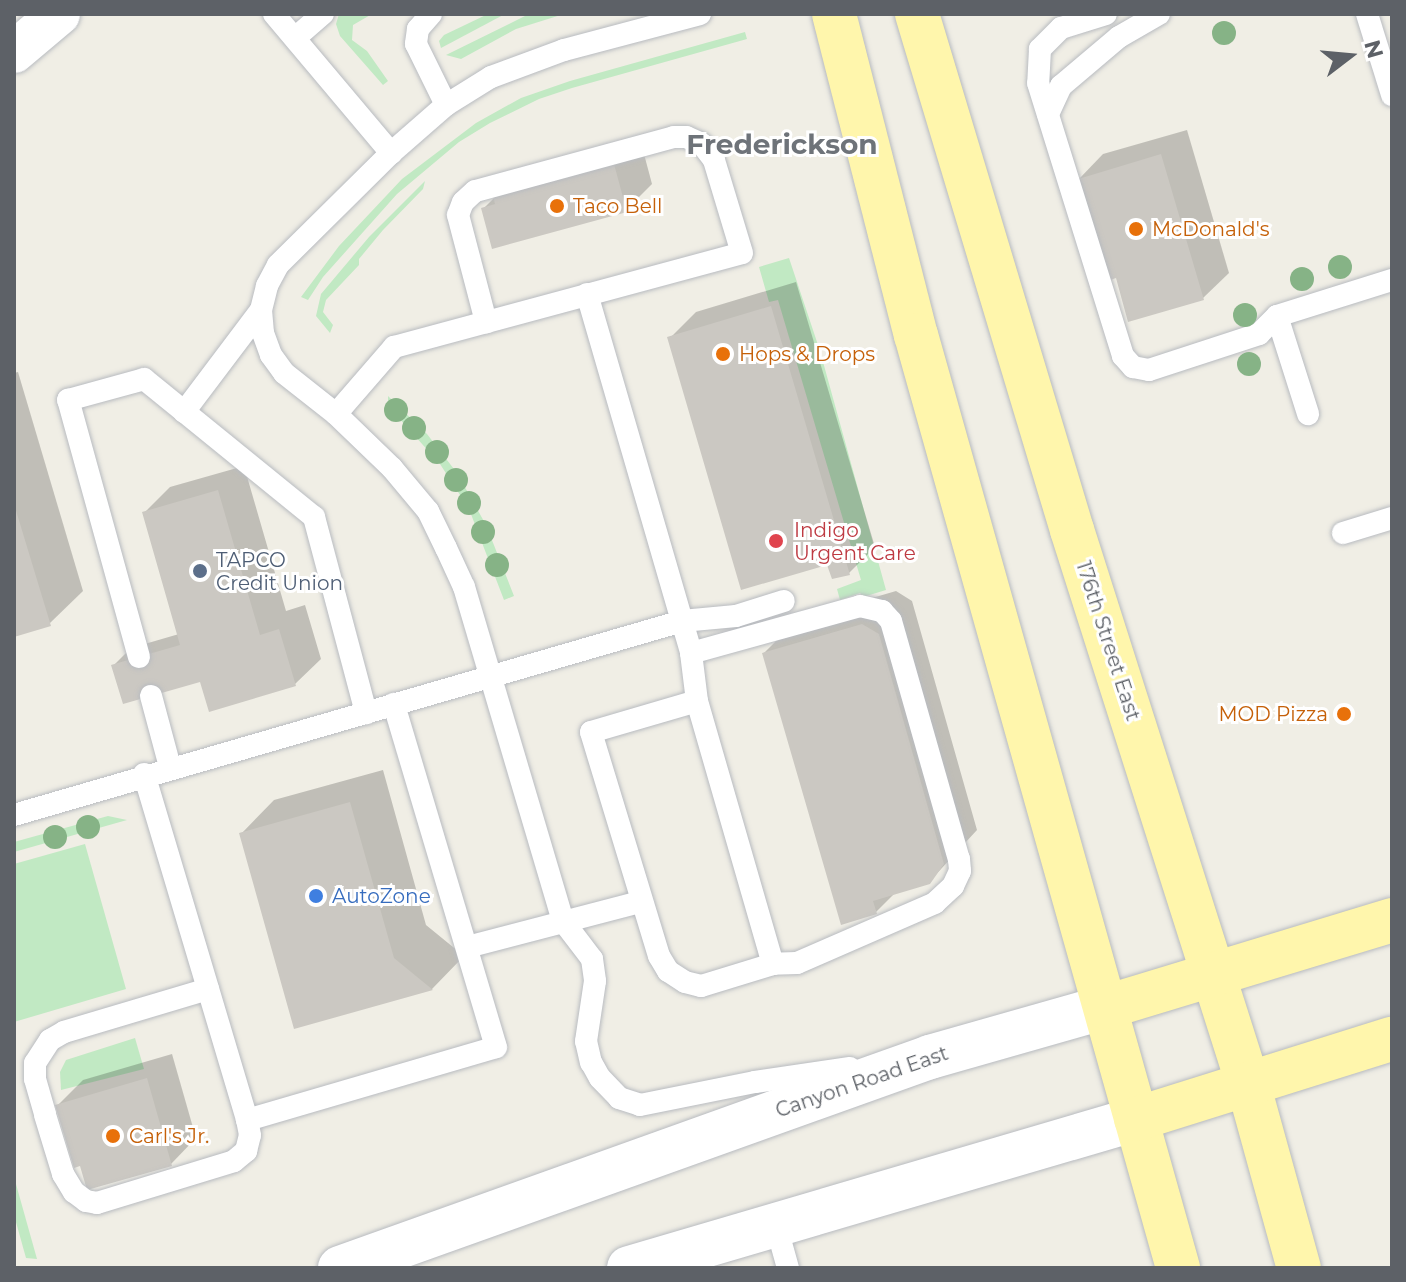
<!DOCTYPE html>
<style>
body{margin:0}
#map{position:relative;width:1406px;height:1282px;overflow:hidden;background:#f0eee5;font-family:Montserrat,sans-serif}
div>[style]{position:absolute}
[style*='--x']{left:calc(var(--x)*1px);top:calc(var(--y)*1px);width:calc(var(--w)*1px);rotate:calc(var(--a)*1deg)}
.green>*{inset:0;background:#c1e9c3}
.shadow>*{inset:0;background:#0003}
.building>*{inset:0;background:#cbc8c2}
.roads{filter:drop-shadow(0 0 2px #b8bbc0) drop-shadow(0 0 2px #b8bbc0)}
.lane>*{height:22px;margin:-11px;padding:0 11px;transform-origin:11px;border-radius:11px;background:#fff}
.street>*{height:42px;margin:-21px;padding:0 21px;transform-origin:21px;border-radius:21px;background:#fff}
.secondary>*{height:44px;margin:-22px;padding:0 22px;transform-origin:22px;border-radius:22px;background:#fff}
.primary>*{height:44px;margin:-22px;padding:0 22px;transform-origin:22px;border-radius:22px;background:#fff6ac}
.trees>*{width:24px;height:24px;margin:-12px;border-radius:50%;background:#86b386}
.dots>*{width:22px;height:22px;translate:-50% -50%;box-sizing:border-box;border:4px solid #fff;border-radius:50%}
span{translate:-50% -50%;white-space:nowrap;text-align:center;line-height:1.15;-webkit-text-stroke:6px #fff;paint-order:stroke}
.food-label{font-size:20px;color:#c56008}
.left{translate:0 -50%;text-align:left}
.right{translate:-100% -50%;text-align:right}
.health-label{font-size:20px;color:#be3a42}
.service-label{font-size:20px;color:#4e5e75}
.street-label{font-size:20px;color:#5d6167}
.shop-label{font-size:20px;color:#366cbe}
.district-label{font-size:28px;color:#6e7379;font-weight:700}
.frame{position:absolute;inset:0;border:16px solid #5d6167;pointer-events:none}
.north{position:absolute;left:1310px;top:16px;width:80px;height:80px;-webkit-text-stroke:6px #fff;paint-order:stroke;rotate:74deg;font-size:22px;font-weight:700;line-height:32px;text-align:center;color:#5d6167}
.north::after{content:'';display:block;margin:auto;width:28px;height:36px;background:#5d6167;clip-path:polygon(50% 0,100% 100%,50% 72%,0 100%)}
</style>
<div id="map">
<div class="green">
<div style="clip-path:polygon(339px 14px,372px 14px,353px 25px,352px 40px,367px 51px,388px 81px,383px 85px,340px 36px,336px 24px)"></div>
<div style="clip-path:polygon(488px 14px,505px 14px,441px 48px,439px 41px,444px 35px)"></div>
<div style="clip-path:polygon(564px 14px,516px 29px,461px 59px,446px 55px,527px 15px)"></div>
<div style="clip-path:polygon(745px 32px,747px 39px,572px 88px,539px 99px,490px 123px,459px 142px,397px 194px,323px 277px,308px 300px,301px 297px,339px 246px,402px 179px,476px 123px,521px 98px,570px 81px)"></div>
<div style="clip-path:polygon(425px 181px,423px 189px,383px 230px,359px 259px,359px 265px,326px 300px,323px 312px,333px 325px,330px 333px,316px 316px,321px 294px,369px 237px)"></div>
<div style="clip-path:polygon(789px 258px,820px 351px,886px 590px,863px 597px,860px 593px,840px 600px,837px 589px,861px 580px,778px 300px,769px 302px,759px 267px)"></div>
<div style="clip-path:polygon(388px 396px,427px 434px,457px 473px,486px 525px,514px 596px,504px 600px,469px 509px,440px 464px,388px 406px)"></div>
<div style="clip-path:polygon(108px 816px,127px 820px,14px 852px,14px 842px)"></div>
<div style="clip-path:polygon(85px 844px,126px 989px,14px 1022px,14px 864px)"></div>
<div style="clip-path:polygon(135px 1038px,144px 1069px,61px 1090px,60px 1072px,66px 1060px)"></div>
<div style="clip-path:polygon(14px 1177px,37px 1259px,26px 1258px,14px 1215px)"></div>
</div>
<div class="shadow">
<div style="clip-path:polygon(1187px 130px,1229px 273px,1203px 298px,1117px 276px,1078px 180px,1103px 154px)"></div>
<div style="clip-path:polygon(640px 139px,652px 184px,626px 210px,483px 209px,521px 171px)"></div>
<div style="clip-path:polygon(796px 282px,875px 547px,849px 573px,828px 563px,670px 338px,696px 312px)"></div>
<div style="clip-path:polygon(18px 372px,83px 591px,49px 624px,14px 635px,14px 373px)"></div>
<div style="clip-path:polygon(244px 466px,286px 611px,305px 605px,321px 659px,295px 684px,202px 679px,114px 665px,131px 648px,179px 634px,144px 513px,170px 487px)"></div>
<div style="clip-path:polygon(896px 591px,912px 601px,977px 830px,929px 882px,896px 892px,876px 912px,764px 653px,797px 620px)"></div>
<div style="clip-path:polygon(383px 770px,426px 925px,464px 956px,432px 989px,295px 1026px,241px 834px,274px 800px)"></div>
<div style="clip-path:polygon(172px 1054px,196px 1138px,171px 1164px,82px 1164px,57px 1106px,83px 1080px)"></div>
</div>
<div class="building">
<div style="clip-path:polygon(1161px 154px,1204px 300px,1128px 322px,1116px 278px,1105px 282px,1075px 180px)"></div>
<div style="clip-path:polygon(614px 164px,627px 212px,492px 249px,481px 208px,495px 204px,493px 196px)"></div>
<div style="clip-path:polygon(771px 306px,850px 575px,832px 579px,827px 565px,741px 590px,667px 337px)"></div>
<div style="clip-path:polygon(218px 490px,260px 635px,279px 629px,296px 686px,209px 712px,200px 682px,123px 704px,111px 665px,180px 645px,142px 512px)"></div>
<div style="clip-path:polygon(14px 504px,51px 626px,14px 637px)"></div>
<div style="clip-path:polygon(862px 624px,879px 634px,944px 864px,930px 884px,873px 901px,877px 914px,841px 925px,762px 653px)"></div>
<div style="clip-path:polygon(350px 802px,394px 958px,433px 990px,294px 1029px,239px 833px)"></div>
<div style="clip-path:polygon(147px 1078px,172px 1166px,87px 1190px,80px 1166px,74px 1168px,55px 1105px)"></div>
</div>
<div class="roads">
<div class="lane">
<div style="--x:274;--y:14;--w:182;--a:49.9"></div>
<div style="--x:431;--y:14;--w:20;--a:131"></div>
<div style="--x:418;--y:29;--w:15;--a:98"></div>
<div style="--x:416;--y:44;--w:68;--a:63.8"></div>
<div style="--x:700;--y:14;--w:141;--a:165.2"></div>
<div style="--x:564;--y:50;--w:78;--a:159.7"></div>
<div style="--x:491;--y:77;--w:53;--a:148.1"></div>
<div style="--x:446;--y:105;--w:73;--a:138.9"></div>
<div style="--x:391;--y:153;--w:159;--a:135.3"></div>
<div style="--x:278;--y:265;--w:24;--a:118"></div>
<div style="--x:267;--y:286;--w:25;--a:104"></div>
<div style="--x:261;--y:310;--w:23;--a:85"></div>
<div style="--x:263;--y:333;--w:23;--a:70"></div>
<div style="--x:271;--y:355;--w:22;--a:54"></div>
<div style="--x:284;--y:373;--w:66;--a:38.3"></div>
<div style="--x:336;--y:414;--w:78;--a:44"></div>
<div style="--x:392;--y:468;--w:56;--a:50.1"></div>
<div style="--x:428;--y:511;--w:41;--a:64.1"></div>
<div style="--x:446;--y:548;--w:43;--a:65.2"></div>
<div style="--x:464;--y:587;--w:348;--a:73.5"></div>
<div style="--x:563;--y:921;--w:48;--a:52.7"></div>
<div style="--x:592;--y:959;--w:22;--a:82"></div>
<div style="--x:595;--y:981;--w:61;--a:98.5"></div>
<div style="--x:586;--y:1041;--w:22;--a:77"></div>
<div style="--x:591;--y:1062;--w:18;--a:61"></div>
<div style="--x:600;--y:1078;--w:28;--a:46"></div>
<div style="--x:619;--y:1098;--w:22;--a:18"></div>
<div style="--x:640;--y:1105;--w:117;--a:-11.3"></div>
<div style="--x:755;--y:1082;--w:96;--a:-8.4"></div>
<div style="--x:1106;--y:14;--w:47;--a:162.7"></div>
<div style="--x:1061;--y:28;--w:30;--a:135"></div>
<div style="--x:1040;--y:49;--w:34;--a:93"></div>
<div style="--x:1038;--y:83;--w:286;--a:72.7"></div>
<div style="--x:1123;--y:356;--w:15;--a:48"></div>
<div style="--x:1133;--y:367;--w:16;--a:11"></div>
<div style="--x:1149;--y:370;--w:116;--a:-18.1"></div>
<div style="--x:1259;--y:334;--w:25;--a:-45"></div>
<div style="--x:1277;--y:316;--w:121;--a:-17.4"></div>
<div style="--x:1367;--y:14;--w:85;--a:72.8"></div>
<div style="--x:295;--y:38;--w:37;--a:-41"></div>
<div style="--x:1048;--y:114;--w:31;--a:-65"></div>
<div style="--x:1061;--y:86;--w:76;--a:-40.2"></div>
<div style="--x:1119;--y:37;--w:46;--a:-29.9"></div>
<div style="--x:587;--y:294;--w:374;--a:73.8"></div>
<div style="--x:691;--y:653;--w:48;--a:82.9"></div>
<div style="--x:697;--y:701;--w:274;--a:73.9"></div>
<div style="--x:773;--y:964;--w:75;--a:163"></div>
<div style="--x:701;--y:986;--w:16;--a:-166"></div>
<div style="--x:685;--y:982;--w:20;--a:-147"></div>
<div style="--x:668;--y:971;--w:17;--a:-121"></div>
<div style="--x:659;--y:956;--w:234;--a:-106.9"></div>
<div style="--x:591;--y:732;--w:110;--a:-16.3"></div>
<div style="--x:1277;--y:316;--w:103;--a:72.4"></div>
<div style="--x:184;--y:412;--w:128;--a:-53"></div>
<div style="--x:336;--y:414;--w:89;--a:-49.1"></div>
<div style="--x:394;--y:347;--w:360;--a:-15.1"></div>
<div style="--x:742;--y:253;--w:97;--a:-106.8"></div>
<div style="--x:714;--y:160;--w:20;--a:-127"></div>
<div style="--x:702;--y:144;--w:17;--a:-156"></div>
<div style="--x:686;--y:137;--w:12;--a:180"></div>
<div style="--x:674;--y:137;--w:206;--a:164.8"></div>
<div style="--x:475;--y:191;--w:16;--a:137"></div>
<div style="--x:463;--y:202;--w:14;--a:111"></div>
<div style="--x:458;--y:215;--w:111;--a:75.3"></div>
<div style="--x:1343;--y:533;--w:51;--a:-17"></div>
<div style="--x:691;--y:653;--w:175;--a:-15.5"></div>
<div style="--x:860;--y:606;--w:23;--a:13"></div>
<div style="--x:882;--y:611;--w:13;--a:48"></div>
<div style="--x:891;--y:621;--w:248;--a:74.1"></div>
<div style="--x:959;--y:859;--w:12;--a:85"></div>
<div style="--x:960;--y:871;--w:17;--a:115"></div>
<div style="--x:953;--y:886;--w:25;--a:137"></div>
<div style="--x:935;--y:903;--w:150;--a:156.5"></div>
<div style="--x:797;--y:963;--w:24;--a:178"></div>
<div style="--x:139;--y:657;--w:267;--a:-105.4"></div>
<div style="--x:68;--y:400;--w:79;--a:-15.4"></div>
<div style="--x:144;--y:379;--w:219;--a:39.1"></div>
<div style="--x:314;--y:517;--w:203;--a:75.1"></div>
<div style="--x:151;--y:696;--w:73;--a:75"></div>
<div style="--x:144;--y:774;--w:361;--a:73.4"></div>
<div style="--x:247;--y:1120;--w:259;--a:-16.3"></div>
<div style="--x:496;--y:1047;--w:358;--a:-106.6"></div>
<div style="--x:14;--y:815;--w:696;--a:-16.19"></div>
<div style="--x:682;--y:621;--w:54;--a:-5.3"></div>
<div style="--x:736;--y:616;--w:50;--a:-17.4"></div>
<div style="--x:467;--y:947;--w:179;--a:-14.6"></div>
<div style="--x:208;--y:989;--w:150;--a:163.4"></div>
<div style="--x:64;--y:1032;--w:16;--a:150"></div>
<div style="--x:50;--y:1040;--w:27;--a:123"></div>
<div style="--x:35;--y:1063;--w:16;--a:90"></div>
<div style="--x:35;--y:1079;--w:37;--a:74"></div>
<div style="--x:45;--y:1115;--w:62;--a:73"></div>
<div style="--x:63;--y:1174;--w:21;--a:59"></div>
<div style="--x:74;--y:1192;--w:15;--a:37"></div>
<div style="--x:86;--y:1201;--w:11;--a:10"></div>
<div style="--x:97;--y:1203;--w:143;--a:-17"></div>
<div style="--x:234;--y:1161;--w:16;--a:-40"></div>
<div style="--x:246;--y:1151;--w:16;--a:-76"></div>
<div style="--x:250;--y:1135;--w:15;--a:-101"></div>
<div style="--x:776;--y:1225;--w:45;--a:74.4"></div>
</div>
<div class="street">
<div style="--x:14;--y:52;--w:59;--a:-40.2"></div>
</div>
<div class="secondary">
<div style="--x:340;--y:1268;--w:627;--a:-19.68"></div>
<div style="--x:930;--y:1057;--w:183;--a:-15.9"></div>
<div style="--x:629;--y:1268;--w:528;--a:-16.38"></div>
</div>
<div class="primary">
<div style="--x:834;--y:14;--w:331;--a:75.7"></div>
<div style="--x:916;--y:335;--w:969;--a:74.31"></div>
<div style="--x:917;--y:14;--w:539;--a:73.28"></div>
<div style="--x:1072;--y:530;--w:584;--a:72.37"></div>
<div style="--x:1249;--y:1087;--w:188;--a:74.6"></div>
<div style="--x:1106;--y:1007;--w:299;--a:-16.9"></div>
<div style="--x:1136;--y:1119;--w:268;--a:-17.4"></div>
</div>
</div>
<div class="trees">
<div style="left:1224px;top:33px"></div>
<div style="left:1340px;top:267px"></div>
<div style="left:1302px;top:279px"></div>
<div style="left:1245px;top:315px"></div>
<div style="left:1249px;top:364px"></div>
<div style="left:396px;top:410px"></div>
<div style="left:414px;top:428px"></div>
<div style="left:437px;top:452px"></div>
<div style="left:456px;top:480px"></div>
<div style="left:469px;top:503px"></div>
<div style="left:483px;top:532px"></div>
<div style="left:497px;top:565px"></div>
<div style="left:88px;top:827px"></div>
<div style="left:55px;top:837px"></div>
</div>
<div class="dots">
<div style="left:557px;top:206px;background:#e8710a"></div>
<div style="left:1136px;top:229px;background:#e8710a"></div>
<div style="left:723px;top:354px;background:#e8710a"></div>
<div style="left:776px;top:541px;background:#e0444e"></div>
<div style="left:200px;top:571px;background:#5c6f8a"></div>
<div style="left:1344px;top:714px;background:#e8710a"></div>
<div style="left:316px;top:896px;background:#3f7fe0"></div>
<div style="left:113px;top:1136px;background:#e8710a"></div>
</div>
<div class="food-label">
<span class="left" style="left:573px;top:206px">Taco Bell</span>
<span class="left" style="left:1152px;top:229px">McDonald's</span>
<span class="left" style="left:739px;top:354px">Hops &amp; Drops</span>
<span class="right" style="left:1328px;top:714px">MOD Pizza</span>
<span class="left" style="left:129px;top:1136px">Carl's Jr.</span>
</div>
<div class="health-label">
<span class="left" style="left:794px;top:542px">Indigo<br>Urgent Care</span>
</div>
<div class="service-label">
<span class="left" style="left:216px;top:572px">TAPCO<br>Credit Union</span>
</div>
<div class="street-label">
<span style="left:1108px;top:641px;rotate:72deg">176th Street East</span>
<span style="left:862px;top:1082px;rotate:-19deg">Canyon Road East</span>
</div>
<div class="shop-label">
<span class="left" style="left:332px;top:896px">AutoZone</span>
</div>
<div class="district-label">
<span style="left:782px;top:144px">Frederickson</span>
</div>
<div class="frame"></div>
<div class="north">N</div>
</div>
